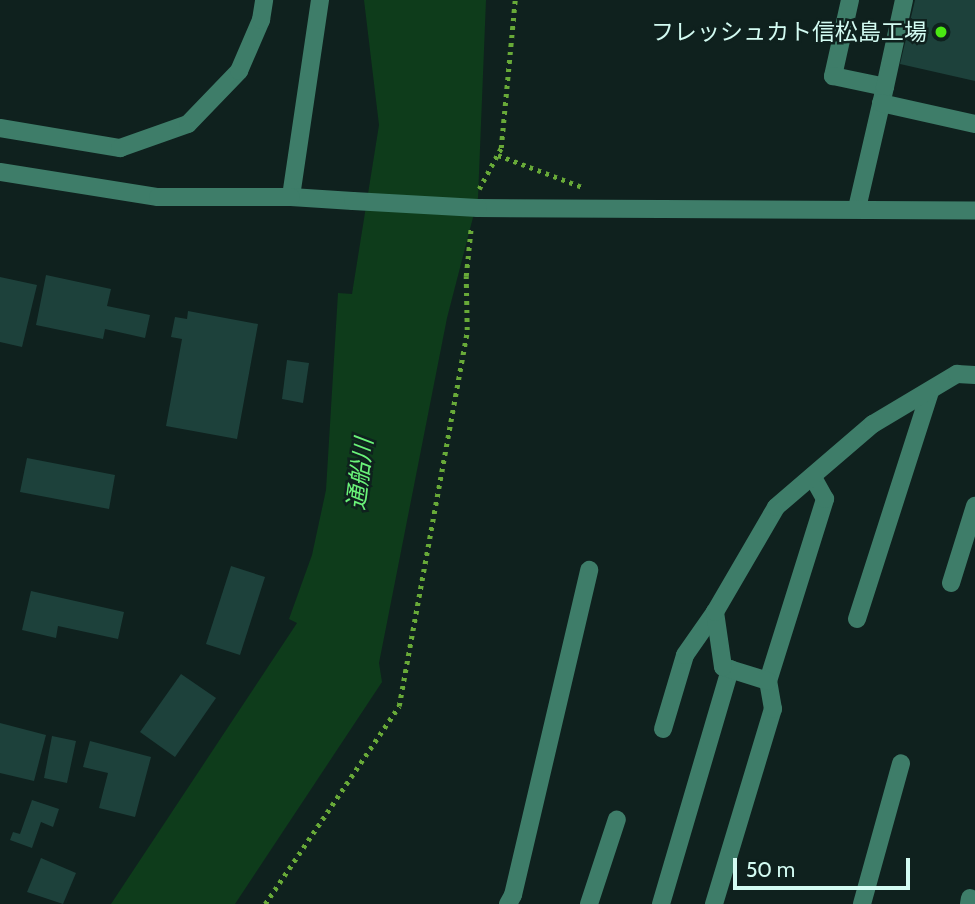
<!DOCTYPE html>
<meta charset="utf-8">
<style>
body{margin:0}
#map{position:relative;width:975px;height:904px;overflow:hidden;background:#0f211e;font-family:Cabin,"Noto Sans JP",sans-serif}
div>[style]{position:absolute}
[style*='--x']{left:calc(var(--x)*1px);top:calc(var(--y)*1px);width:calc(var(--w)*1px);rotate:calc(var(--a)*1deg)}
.water>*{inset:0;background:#0e3c1b}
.building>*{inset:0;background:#1d413b}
.path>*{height:4.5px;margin-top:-2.25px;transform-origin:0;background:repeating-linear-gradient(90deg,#68aa38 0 3.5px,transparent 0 8.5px)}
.minor>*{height:18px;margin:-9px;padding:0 9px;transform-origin:9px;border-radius:9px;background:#3e7d69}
.minor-bridge>*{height:18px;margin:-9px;padding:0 9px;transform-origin:9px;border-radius:9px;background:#3e7d69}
.dots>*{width:19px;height:19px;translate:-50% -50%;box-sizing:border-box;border:4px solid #0f211e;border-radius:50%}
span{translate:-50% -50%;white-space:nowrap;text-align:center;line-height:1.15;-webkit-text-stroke:5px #0f211e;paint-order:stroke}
.poi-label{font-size:23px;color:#d3fbf2}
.right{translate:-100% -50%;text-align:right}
.water-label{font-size:24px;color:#6af379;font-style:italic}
.scale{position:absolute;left:733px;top:858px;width:177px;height:32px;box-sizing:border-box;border:4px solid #d3fbf2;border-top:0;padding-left:9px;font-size:21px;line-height:24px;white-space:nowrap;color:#d3fbf2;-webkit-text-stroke:5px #0f211e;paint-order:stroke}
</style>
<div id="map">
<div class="water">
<div style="clip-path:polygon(364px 0,486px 0,478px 198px,447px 318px,379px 663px,382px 682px,235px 904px,111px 904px,297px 623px,289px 619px,312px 555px,326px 490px,338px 293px,352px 294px,379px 125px)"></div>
</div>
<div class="building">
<div style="clip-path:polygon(915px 0,975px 0,975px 81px,900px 64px)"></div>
<div style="clip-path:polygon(46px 275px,111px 289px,107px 306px,150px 315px,145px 338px,105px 329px,103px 339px,36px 325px)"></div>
<div style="clip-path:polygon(0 277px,37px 285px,22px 347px,0 342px)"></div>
<div style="clip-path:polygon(188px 311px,258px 324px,237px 439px,166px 426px,182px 339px,171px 337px,175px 317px,187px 319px)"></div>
<div style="clip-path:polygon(287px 360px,309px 363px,303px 403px,282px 399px)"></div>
<div style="clip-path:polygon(27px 458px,115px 475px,109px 509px,20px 492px)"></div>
<div style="clip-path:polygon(231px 566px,265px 577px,240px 655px,206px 644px)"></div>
<div style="clip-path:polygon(31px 591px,124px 612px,118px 639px,58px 626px,56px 638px,22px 630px)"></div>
<div style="clip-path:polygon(181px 674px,216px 698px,175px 757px,140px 732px)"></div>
<div style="clip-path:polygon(0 723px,46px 735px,34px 781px,0 773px)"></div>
<div style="clip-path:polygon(52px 736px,76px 741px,67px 783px,44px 778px)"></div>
<div style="clip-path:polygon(90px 741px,151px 757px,135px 817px,99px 808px,108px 773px,83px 767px)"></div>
<div style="clip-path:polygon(32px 800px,59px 809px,53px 827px,41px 822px,32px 848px,10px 840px,13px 832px,20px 834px)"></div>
<div style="clip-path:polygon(41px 858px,76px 873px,63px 904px,27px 892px)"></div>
</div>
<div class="path">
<div style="--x:498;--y:155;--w:93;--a:20.8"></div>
<div style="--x:479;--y:189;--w:47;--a:-61.8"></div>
<div style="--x:501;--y:148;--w:149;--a:-84.6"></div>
<div style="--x:265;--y:904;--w:239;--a:-55.9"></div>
<div style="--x:399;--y:706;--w:382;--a:-79.7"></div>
<div style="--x:467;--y:330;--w:54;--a:-91.1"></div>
<div style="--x:466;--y:276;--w:48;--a:-84.1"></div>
</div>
<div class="minor">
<div style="--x:320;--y:0;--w:199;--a:98.4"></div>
<div style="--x:291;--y:197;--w:62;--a:3.7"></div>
<div style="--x:850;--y:0;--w:78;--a:102.6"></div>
<div style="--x:833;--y:76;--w:53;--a:11.9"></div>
<div style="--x:885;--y:87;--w:124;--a:103"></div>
<div style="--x:885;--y:87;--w:89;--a:-77.7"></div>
<div style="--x:881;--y:103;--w:96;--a:12.6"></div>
<div style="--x:0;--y:128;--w:122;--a:9.5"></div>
<div style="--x:120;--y:148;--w:72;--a:-19.4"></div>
<div style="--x:188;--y:124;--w:74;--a:-46.1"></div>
<div style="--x:239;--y:71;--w:56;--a:-66.7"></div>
<div style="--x:261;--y:20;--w:20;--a:-81"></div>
<div style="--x:0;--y:172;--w:160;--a:9"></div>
<div style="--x:158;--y:197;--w:133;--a:0"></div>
<div style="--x:478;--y:208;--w:497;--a:0.3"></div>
<div style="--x:951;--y:583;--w:81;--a:-72.7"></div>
<div style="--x:857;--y:619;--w:239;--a:-72.2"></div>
<div style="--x:768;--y:681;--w:191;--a:-72.6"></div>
<div style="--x:825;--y:499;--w:26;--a:-119"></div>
<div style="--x:663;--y:729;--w:77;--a:-73.4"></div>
<div style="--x:685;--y:655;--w:52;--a:-55.1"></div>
<div style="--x:508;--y:904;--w:10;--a:-61"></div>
<div style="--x:513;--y:895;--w:334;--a:-76.8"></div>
<div style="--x:589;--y:904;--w:89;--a:-71.8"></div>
<div style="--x:661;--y:904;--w:245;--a:-73.6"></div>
<div style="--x:714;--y:904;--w:204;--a:-73.2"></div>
<div style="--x:773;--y:709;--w:28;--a:-100"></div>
<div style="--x:768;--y:681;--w:47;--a:-162.7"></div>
<div style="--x:723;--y:667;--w:56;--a:-98.3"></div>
<div style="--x:715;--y:612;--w:121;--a:-59.8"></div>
<div style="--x:776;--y:507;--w:128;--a:-40.6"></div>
<div style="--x:873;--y:424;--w:98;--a:-30.8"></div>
<div style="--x:957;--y:374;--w:18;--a:3"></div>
<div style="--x:862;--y:904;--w:146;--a:-74.5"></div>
<div style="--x:969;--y:904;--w:6;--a:-81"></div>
</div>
<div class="minor-bridge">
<div style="--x:353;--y:201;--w:125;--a:3.2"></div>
</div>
<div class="dots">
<div style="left:941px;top:32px;background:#4ae813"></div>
</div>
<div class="poi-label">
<span class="right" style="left:927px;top:32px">フレッシュカト信松島工場</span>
</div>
<div class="water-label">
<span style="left:360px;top:474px;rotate:-83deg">通船川</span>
</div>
<div class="scale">50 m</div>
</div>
